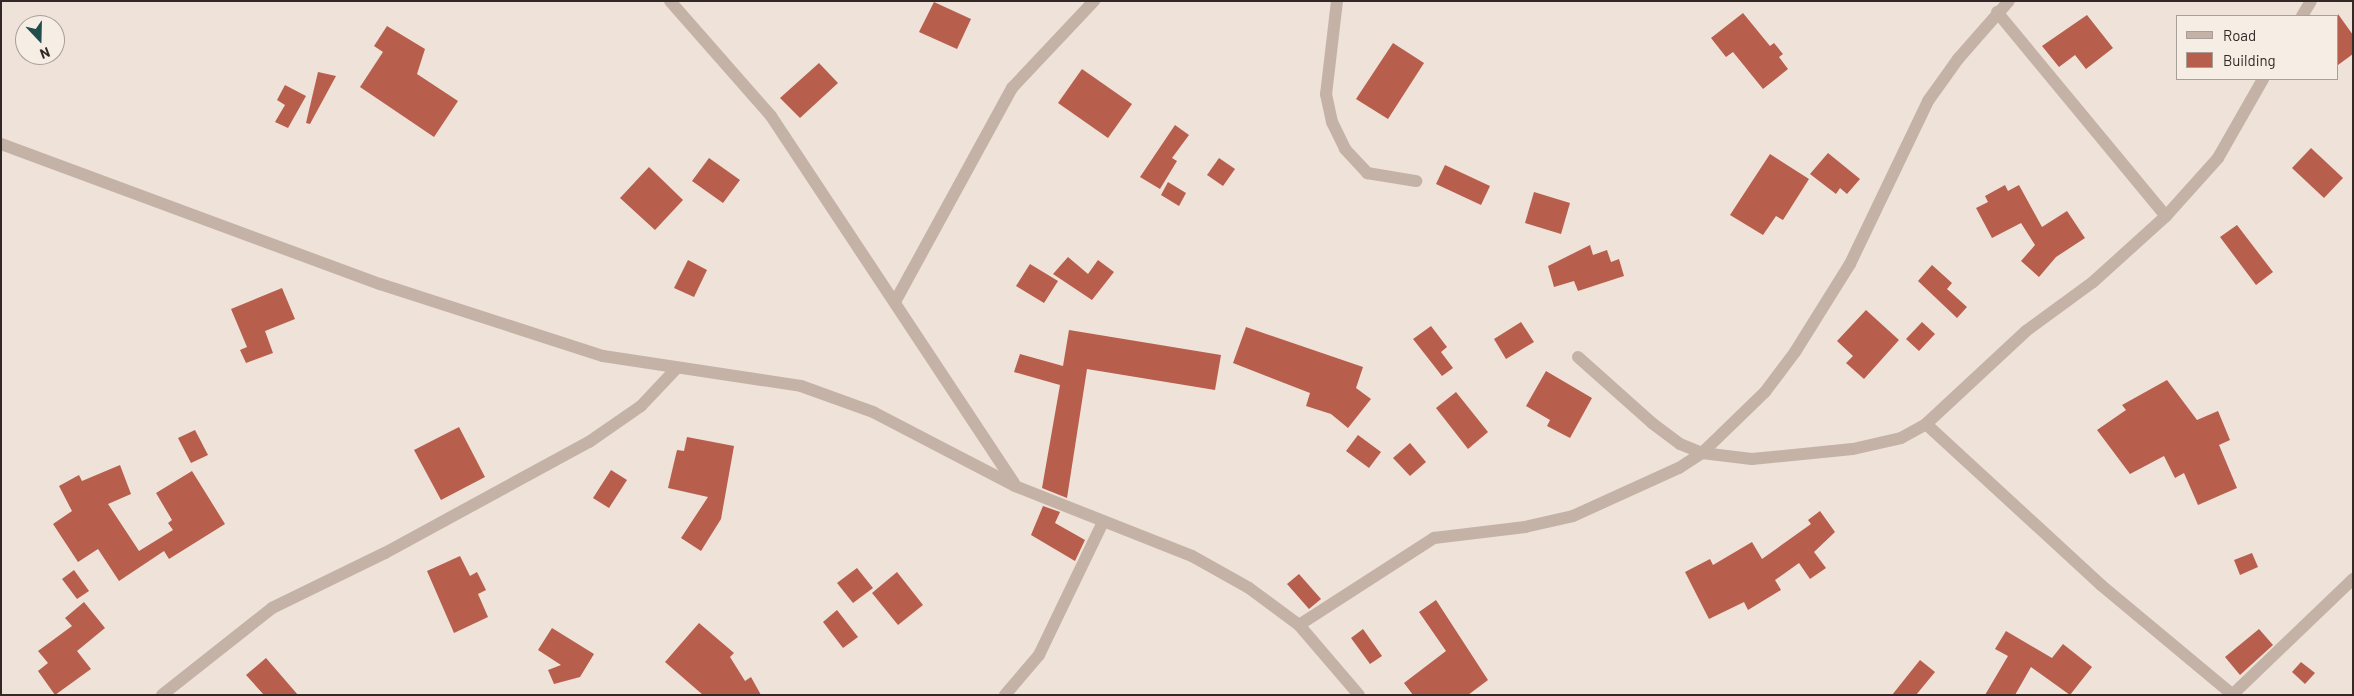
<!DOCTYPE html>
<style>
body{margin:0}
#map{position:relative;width:2354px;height:696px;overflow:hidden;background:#eee2d9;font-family:Barlow,sans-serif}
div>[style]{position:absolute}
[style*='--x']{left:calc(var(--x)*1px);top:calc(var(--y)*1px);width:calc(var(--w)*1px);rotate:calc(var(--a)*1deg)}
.building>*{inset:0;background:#b85e4d}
.minor>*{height:12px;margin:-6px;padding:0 6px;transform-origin:6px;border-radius:6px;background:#c4b2a7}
span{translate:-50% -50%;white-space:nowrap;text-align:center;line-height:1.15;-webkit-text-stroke:4px #f6ede5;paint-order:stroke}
.frame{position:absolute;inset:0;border:2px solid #322926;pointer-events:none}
.legend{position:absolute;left:2176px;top:15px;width:162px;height:65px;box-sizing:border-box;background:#f6ede5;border:1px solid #a89f99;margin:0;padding:6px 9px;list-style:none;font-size:15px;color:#322926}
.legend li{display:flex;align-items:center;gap:10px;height:25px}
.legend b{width:25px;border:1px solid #a89f99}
.north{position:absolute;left:15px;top:15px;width:50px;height:50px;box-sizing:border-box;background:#f6ede5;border:1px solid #a89f99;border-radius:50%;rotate:159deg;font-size:14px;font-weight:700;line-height:20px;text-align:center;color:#322926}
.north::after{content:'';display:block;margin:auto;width:18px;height:22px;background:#214e4d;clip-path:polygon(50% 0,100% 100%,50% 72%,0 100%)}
</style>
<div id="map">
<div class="building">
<div style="clip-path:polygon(934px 2px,971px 19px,957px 49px,919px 32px)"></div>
<div style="clip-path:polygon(1743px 13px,1770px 46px,1774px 43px,1783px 54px,1779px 57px,1788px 69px,1763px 89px,1733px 52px,1726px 57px,1711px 38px)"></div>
<div style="clip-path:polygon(2338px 14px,2353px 35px,2353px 54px,2338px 65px)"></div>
<div style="clip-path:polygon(2087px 15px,2113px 48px,2086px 69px,2075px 55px,2059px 67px,2042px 46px)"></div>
<div style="clip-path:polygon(387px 26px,425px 49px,417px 74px,458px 101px,434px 137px,360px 87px,383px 52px,374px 46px)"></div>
<div style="clip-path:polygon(1393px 43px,1424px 63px,1388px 119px,1356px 99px)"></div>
<div style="clip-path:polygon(819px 63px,838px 83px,800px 118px,780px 98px)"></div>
<div style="clip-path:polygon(1082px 69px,1132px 104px,1108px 138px,1058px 103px)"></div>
<div style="clip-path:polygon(318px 72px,336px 76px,310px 124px,306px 123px)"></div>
<div style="clip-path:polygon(285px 85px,306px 96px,288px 128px,275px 122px,285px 105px,277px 100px)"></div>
<div style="clip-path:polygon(1175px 125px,1189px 135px,1172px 158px,1177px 161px,1160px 189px,1140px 177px)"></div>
<div style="clip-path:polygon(2311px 148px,2343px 178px,2324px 198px,2292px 168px)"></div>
<div style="clip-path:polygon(1828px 153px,1860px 179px,1847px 194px,1840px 188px,1836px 194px,1810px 174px)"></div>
<div style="clip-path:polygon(1770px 154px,1809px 179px,1783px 220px,1776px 216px,1763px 235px,1730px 215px)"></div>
<div style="clip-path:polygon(709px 158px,740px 180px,723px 203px,692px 181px)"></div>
<div style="clip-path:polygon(1219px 158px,1235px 169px,1223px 186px,1207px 175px)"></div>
<div style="clip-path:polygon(1445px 165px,1490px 186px,1481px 205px,1436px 184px)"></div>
<div style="clip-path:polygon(649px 167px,683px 200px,655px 230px,620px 198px)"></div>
<div style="clip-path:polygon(1168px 182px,1186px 193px,1179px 206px,1161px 195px)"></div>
<div style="clip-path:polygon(2005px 185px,2008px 191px,2019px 185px,2042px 227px,2067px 211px,2085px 238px,2056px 257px,2039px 277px,2021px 261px,2035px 245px,2021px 223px,1992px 238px,1976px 208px,1988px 202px,1985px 196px)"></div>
<div style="clip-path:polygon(1534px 192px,1570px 203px,1561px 234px,1525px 223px)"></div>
<div style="clip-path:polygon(2237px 225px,2273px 272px,2256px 285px,2220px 237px)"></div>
<div style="clip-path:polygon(1590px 245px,1593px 255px,1607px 250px,1611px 262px,1619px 259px,1624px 276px,1578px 291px,1574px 281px,1554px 287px,1548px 266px)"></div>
<div style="clip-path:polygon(1068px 257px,1088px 274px,1098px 260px,1114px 272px,1092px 300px,1053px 274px)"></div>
<div style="clip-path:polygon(688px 260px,707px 270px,694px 297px,674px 288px)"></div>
<div style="clip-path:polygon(1030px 264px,1058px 281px,1044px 303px,1016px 286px)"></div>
<div style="clip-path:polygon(1932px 265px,1952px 283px,1947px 289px,1967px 307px,1957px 318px,1918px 281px)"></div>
<div style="clip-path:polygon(282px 288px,295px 319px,265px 331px,273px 353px,246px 363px,240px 350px,247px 347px,231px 309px)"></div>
<div style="clip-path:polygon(1866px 310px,1899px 340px,1864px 379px,1846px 363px,1853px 356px,1837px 341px)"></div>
<div style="clip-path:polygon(1521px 322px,1534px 342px,1506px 359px,1494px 339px)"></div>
<div style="clip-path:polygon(1922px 322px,1935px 334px,1919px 351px,1906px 339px)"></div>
<div style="clip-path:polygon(1431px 326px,1447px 347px,1441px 352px,1453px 368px,1442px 376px,1413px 339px)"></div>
<div style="clip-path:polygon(1246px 327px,1363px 367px,1356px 388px,1371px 399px,1348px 428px,1331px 414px,1306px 406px,1310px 393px,1233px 363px)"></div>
<div style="clip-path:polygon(1069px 330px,1221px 355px,1215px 390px,1087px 369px,1067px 498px,1042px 488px,1060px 385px,1014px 372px,1020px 354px,1063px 366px)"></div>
<div style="clip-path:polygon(1546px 371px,1592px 398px,1570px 438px,1547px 426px,1550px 420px,1526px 406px)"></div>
<div style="clip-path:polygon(2167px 380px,2197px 420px,2218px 411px,2230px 440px,2219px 445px,2237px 488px,2198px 505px,2184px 473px,2175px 478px,2164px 456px,2130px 474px,2097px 430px,2126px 410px,2122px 405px)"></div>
<div style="clip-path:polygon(1456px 392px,1488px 432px,1468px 449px,1436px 408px)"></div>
<div style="clip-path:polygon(459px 427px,485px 477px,441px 500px,414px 450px)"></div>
<div style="clip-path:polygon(195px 430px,208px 455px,191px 463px,178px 438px)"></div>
<div style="clip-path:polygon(1358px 435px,1381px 452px,1369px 468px,1346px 451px)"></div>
<div style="clip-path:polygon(687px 437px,734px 446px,721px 519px,701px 551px,681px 538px,708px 497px,668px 488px,677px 450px,684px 451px)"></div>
<div style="clip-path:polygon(1410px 443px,1426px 462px,1410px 476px,1393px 458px)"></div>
<div style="clip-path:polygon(120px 465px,131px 494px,108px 504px,139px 551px,173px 530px,168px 523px,172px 520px,156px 493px,192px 471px,225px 524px,169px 559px,164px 551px,119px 581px,98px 549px,78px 562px,53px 524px,72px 511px,59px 486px,79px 475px,82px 481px)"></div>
<div style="clip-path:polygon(611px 470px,627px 480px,609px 508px,593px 498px)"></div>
<div style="clip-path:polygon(1043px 506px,1060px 512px,1055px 523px,1085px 540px,1075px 561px,1031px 535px)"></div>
<div style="clip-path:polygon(1820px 511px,1835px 532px,1814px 552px,1826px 568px,1810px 579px,1799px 563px,1775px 580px,1781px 590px,1748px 610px,1744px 602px,1709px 619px,1685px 572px,1710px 559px,1713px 565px,1752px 542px,1762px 559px,1811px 524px,1808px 520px)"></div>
<div style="clip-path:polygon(2252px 553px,2258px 567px,2240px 575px,2234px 560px)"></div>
<div style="clip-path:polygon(460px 556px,470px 576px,477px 572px,486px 590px,478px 594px,488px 617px,454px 633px,427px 571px)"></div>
<div style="clip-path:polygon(857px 568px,873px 588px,853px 603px,837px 583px)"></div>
<div style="clip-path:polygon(74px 570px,89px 591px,77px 599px,62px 579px)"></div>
<div style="clip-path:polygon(897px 572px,923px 605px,898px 625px,872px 593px)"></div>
<div style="clip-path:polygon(1299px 574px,1321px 599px,1309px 609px,1287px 584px)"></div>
<div style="clip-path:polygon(1436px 600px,1488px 680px,1468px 695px,1413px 695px,1404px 683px,1446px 651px,1419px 612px)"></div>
<div style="clip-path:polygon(84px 602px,105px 628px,77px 651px,91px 669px,55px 695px,38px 671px,48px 663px,38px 651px,72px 626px,65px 618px)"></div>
<div style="clip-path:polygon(837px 610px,858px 637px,843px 648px,823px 622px)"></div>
<div style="clip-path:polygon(699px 623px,734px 653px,730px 657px,745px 681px,751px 677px,761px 695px,703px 695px,665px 662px)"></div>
<div style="clip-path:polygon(552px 628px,594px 654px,580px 677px,554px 684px,548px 670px,561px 665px,538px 650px)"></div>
<div style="clip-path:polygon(1363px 629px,1382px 656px,1370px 664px,1351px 638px)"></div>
<div style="clip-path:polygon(2259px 629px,2273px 645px,2240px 675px,2225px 657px)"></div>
<div style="clip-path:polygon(2006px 631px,2052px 658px,2063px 644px,2092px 667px,2070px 695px,2031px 667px,2015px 695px,1985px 695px,2008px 656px,1995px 649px)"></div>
<div style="clip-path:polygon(266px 658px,298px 695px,264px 695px,246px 675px)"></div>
<div style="clip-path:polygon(1920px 660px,1935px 672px,1916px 695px,1892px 695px)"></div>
<div style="clip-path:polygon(2301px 662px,2315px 673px,2305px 684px,2292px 672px)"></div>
</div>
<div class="minor">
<div style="--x:670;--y:1;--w:153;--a:48.7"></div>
<div style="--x:771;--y:116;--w:440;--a:56.5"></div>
<div style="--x:1337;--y:1;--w:94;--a:96.7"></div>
<div style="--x:1326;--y:94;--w:29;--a:78"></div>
<div style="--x:1332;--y:122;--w:30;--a:64"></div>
<div style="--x:1345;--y:149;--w:33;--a:47"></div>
<div style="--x:1367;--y:173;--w:50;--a:9.3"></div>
<div style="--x:1997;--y:12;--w:265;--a:50.4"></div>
<div style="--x:2302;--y:16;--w:17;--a:-59"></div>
<div style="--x:1;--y:144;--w:404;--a:20.3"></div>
<div style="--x:380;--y:284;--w:234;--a:17.9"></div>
<div style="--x:603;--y:356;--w:200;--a:8.6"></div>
<div style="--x:801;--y:386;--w:77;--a:19.9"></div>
<div style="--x:873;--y:412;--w:160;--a:27.5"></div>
<div style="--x:1015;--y:486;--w:190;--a:21.6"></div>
<div style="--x:1192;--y:556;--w:65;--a:29.3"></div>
<div style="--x:1249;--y:588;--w:62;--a:36.5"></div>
<div style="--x:1299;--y:625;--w:92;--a:49.4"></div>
<div style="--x:896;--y:300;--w:242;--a:-61.3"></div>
<div style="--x:1012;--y:88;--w:120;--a:-46.7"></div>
<div style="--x:1578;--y:357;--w:99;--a:41.7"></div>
<div style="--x:1652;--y:423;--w:35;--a:37"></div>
<div style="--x:1680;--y:444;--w:24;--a:22"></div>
<div style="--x:1702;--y:453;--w:50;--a:6.8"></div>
<div style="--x:1752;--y:459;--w:101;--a:-5.7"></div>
<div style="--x:1853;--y:449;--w:49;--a:-12.9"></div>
<div style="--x:1901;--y:438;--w:29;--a:-29"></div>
<div style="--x:1926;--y:424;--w:137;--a:-42.9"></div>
<div style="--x:2026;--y:331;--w:83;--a:-36.2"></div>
<div style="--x:2093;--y:282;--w:98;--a:-42.1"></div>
<div style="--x:2166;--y:216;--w:78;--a:-48.1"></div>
<div style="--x:2218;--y:158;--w:91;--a:-60.3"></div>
<div style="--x:1926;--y:424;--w:238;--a:42.6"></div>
<div style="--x:2101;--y:585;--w:170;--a:39.8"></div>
<div style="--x:1299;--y:625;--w:161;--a:-32.8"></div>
<div style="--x:1434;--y:538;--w:92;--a:-6.9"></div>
<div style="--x:1525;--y:527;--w:49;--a:-12.9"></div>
<div style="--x:1573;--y:516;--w:116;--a:-24.4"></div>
<div style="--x:1679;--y:468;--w:27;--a:-33"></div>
<div style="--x:1702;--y:453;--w:88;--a:-44.1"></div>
<div style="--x:1765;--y:392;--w:50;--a:-53.1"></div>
<div style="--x:1795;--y:352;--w:104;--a:-58"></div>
<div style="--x:1850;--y:264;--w:181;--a:-64.4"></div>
<div style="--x:1928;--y:101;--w:52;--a:-54.5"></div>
<div style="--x:1958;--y:59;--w:77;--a:-48.7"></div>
<div style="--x:162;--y:695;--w:140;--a:-38.3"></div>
<div style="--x:272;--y:608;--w:126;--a:-26"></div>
<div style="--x:385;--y:553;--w:232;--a:-28.6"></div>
<div style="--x:589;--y:442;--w:63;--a:-34.7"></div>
<div style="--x:641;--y:406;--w:50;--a:-46.6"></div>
<div style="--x:1005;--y:695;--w:52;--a:-49.6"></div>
<div style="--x:1039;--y:655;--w:148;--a:-64.3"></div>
<div style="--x:2232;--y:695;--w:168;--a:-43.8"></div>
</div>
<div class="frame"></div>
<ul class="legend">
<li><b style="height:6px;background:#c4b2a7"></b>Road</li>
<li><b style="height:14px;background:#b85e4d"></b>Building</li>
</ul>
<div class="north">N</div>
</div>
